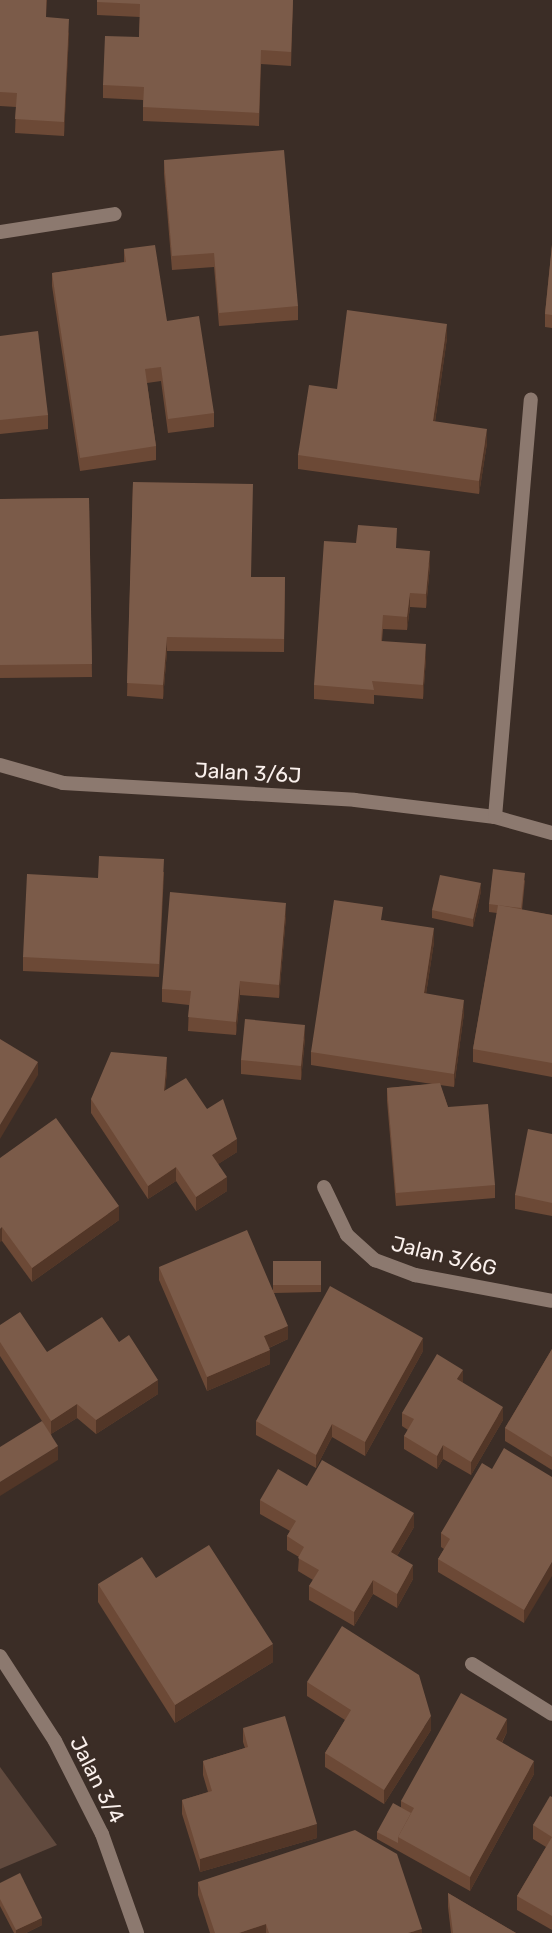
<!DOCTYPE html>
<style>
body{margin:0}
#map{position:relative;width:552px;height:1933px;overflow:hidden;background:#3b2d26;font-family:Rubik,sans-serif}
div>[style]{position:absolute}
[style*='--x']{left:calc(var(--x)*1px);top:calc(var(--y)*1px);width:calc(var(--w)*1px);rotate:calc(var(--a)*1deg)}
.green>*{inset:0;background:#614a3e}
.minor>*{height:14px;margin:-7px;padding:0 7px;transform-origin:7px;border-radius:7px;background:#8c796f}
.tertiary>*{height:14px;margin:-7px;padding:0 7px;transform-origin:7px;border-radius:7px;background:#8c796f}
.wall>*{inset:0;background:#6c4936}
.shaded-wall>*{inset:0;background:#523627}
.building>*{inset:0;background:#7b5b49}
span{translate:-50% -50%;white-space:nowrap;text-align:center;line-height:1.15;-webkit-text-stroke:5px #3b2d26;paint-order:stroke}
.street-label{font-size:21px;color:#faf0ec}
</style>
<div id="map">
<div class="green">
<div style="clip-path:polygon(0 1767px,57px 1845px,0 1869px)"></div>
</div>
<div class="minor">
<div style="--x:0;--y:232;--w:116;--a:-8.9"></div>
<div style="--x:0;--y:765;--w:66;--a:15.9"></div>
<div style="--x:63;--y:783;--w:292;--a:3.3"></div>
<div style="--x:355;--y:800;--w:141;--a:6.9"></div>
<div style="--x:495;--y:817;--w:59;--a:15.7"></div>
<div style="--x:495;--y:817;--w:419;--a:-85.1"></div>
<div style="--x:324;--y:1187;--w:53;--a:64.4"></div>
<div style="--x:347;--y:1235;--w:38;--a:42"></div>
<div style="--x:375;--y:1260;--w:43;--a:20.6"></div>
<div style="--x:415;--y:1275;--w:139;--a:10.7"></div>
<div style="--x:472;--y:1664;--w:94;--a:32"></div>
</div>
<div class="tertiary">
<div style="--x:0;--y:1656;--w:101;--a:57.1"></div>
<div style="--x:55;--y:1741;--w:104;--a:63.2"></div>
<div style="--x:102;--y:1834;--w:105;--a:70.5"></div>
</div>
<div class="wall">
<div style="clip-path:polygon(0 0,47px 0,46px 17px,69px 33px,64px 136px,15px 133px,16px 107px,0 106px)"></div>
<div style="clip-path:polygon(97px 0,293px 0,291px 66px,261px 64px,259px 126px,143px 121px,143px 100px,103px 98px,103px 85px,139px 37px,140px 17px,97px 15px)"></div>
<div style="clip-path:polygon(164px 160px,298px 306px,298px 320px,219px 326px,214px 267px,172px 270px,164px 174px)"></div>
<div style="clip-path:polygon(552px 245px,552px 328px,545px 327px,545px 314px)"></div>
<div style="clip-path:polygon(124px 249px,167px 321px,214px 413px,214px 427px,168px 433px,161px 381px,147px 383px,156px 446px,156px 460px,80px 471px,52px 286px,52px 273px,124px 262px)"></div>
<div style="clip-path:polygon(0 336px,48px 415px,48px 429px,0 434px)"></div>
<div style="clip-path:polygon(447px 338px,435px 422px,487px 443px,479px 494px,298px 469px,298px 455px,337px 389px)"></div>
<div style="clip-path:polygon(133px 482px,251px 577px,285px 577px,284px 652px,167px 651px,163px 699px,127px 696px)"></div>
<div style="clip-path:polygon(89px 498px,92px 677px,0 678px,0 499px)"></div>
<div style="clip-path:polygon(356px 543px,396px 548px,430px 565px,426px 608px,410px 607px,407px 630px,383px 629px,382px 641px,426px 658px,423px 699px,374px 695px,374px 704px,314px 699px,314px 685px)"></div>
<div style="clip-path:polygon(164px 872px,159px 977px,23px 971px,23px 957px,98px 878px)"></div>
<div style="clip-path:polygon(525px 880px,522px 910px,552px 915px,552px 1077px,473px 1062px,473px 1049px,497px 913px,489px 912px,489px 904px)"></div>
<div style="clip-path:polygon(481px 891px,473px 927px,432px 918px,432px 910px)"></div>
<div style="clip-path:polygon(286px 916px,279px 998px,240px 995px,236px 1035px,188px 1031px,189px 1005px,162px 1002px,162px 989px)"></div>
<div style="clip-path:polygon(383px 920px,434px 942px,426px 994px,464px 1013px,454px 1087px,440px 1085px,448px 1107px,495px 1185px,495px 1198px,396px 1206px,387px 1101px,387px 1088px,432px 1084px,311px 1065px,311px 1052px)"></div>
<div style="clip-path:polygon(305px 1038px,301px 1080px,241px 1074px,241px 1060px)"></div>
<div style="clip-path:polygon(167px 1071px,165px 1090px,207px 1109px,237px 1152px,218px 1164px,227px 1191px,196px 1211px,176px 1181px,148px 1199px,91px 1113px,91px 1099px)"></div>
<div style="clip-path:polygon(552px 1134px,552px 1216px,515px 1209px,515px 1195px)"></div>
<div style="clip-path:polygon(0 1158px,119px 1220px,32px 1282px,2px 1241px)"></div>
<div style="clip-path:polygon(273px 1261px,321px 1261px,321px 1292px,274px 1293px,288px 1339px,269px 1348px,270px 1364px,207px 1391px,159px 1280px,159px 1267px,273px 1290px)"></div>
<div style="clip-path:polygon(0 1325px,47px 1352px,119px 1342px,158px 1394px,96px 1434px,77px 1418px,51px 1434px,58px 1460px,42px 1421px,0 1356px)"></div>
<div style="clip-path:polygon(552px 1349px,552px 1470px,505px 1441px,505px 1428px)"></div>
<div style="clip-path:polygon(423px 1351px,365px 1456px,332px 1437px,316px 1468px,256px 1435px,256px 1421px)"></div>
<div style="clip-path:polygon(463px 1383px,503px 1420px,471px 1475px,443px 1459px,437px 1469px,404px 1449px,404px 1436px,408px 1430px,402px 1426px,402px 1413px)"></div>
<div style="clip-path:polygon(492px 1469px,552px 1477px,524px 1623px,438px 1572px,438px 1559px,444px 1549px,441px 1547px,441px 1533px)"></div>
<div style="clip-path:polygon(307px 1486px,414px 1527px,397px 1556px,413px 1579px,397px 1608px,373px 1594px,354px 1626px,309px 1600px,309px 1586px,313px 1580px,298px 1571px,299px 1557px,287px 1550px,287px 1536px,290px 1531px,260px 1514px,260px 1500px)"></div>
<div style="clip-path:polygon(156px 1578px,273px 1662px,175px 1723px,98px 1602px,98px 1584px)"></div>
<div style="clip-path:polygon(307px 1682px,431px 1730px,384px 1804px,325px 1767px,325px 1753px,345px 1720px,307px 1696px)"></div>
<div style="clip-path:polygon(243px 1728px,317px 1838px,200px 1872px,182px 1814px,182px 1800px,208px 1792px,203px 1775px,203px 1761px,245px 1748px,243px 1742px)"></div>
<div style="clip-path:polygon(507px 1732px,502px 1743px,534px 1774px,470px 1891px,377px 1839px,377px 1832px,401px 1807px,401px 1801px)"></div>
<div style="clip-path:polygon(552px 1797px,552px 1930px,517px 1910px,517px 1896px,546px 1847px,533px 1839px,533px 1825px)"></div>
<div style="clip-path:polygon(198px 1882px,422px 1933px,210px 1933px,198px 1895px)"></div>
<div style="clip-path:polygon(0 1883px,42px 1925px,26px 1933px,14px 1933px,0 1906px)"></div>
<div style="clip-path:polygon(448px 1893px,516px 1933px,451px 1933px,448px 1907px)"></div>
</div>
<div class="shaded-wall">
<div style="clip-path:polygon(69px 19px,69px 33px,64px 136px,64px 122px)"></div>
<div style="clip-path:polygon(447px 324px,447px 338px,433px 435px,433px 421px)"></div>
<div style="clip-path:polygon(487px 429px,487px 443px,479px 494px,479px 481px)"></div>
<div style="clip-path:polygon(430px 551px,430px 565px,426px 608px,426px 594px)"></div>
<div style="clip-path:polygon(410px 593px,410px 607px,407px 630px,407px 617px)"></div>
<div style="clip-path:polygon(167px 637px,167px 651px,163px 699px,163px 685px)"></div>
<div style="clip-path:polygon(426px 644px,426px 658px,423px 699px,423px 685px)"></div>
<div style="clip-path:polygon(481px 883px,481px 891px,473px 927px,473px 919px)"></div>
<div style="clip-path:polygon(286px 903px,286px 916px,279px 998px,279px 985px)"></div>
<div style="clip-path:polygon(434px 928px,434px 942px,424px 1007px,424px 993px)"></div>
<div style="clip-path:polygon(240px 981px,240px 995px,236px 1035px,236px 1022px)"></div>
<div style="clip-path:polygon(464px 1000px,464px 1013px,454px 1087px,454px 1074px)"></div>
<div style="clip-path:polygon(305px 1025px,305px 1038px,301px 1080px,301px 1066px)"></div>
<div style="clip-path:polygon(167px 1057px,167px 1071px,164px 1105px,164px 1091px)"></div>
<div style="clip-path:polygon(38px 1062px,38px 1075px,0 1139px,0 1125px)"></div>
<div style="clip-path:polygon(237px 1139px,237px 1152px,212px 1168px,212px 1155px)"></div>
<div style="clip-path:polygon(176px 1167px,176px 1181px,148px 1199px,148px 1186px)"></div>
<div style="clip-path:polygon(227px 1177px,227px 1191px,196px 1211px,196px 1197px)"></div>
<div style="clip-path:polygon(119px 1206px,119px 1220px,32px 1282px,32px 1268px)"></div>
<div style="clip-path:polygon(2px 1227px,2px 1241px,0 1242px,0 1229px)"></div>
<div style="clip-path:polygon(288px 1326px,288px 1339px,264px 1350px,264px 1336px)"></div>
<div style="clip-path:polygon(423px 1338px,423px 1351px,365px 1456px,365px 1442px)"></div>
<div style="clip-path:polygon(270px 1350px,270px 1364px,207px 1391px,207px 1377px)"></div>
<div style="clip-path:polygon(463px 1370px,463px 1383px,457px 1379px)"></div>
<div style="clip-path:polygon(158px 1380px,158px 1394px,96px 1434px,96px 1420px)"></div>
<div style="clip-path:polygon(77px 1404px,77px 1418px,51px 1434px,51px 1421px)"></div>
<div style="clip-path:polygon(503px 1407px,503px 1420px,471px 1475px,471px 1462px)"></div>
<div style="clip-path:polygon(332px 1424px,332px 1437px,316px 1468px,316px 1455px)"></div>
<div style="clip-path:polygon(443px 1445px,443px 1459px,437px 1469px,437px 1456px)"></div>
<div style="clip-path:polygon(58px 1446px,58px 1460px,0 1496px,0 1482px)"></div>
<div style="clip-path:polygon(414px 1513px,414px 1527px,391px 1566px,391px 1552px)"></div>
<div style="clip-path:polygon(552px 1562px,552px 1576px,524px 1623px,524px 1610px)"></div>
<div style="clip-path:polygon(413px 1565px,413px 1579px,397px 1608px,397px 1594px)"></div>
<div style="clip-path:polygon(373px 1580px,373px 1594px,354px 1626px,354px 1612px)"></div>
<div style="clip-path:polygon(273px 1644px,273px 1662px,175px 1723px,175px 1705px)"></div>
<div style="clip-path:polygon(431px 1716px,431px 1730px,384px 1804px,384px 1790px)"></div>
<div style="clip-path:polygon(507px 1719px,507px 1732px,496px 1753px,496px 1739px)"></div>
<div style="clip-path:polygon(534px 1761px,534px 1774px,470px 1891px,470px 1877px)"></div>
<div style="clip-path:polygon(317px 1824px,317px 1838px,200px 1872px,200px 1859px)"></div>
<div style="clip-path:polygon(42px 1918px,42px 1925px,26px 1933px,16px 1933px,16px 1930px)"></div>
<div style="clip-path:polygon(266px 1924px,266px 1933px,239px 1933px)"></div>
<div style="clip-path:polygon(422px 1929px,422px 1933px,408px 1933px)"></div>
</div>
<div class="building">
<div style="clip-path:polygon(0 0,46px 0,46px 17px,69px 19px,64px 122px,15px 119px,17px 93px,0 92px)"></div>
<div style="clip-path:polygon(97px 0,293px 0,291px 52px,261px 50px,259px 113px,143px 107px,144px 87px,103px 85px,105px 36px,139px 37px,140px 4px,97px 2px)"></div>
<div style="clip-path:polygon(284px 150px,298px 306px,219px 313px,214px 253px,172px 256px,164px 160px)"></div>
<div style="clip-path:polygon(155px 245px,167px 321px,199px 316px,214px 413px,168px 419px,161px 367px,145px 369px,156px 446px,80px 458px,52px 273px,126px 262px,124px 249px)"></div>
<div style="clip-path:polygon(552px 245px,552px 315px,545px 314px)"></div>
<div style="clip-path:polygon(347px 310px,447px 324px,433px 421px,487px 429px,479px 481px,298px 455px,309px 385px,337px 389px)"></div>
<div style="clip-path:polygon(38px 331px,48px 415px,0 420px,0 336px)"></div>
<div style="clip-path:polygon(133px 482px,253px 484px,251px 577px,285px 577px,284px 639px,167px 637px,163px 685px,127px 683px)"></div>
<div style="clip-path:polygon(89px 498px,92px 664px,0 665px,0 499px)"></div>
<div style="clip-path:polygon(358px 525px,397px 528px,396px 548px,430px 551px,426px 594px,410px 593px,407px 617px,383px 615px,381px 641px,426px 644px,423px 685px,372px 681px,374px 690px,314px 685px,324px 541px,356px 543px)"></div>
<div style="clip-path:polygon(99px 856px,164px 859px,159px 964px,23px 957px,27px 874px,98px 878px)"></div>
<div style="clip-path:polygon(493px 869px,525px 873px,521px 908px,489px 904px)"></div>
<div style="clip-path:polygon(440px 875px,481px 883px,473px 919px,432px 910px)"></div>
<div style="clip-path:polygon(170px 892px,286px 903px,279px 985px,240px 981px,236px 1022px,188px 1017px,191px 991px,162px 989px)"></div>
<div style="clip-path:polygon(334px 900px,383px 907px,381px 920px,434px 928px,424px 993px,464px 1000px,454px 1074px,311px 1052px)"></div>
<div style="clip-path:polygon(498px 905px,552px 915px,552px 1063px,473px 1049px)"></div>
<div style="clip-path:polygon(245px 1019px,305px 1025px,301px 1066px,241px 1060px)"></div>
<div style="clip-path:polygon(0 1039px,38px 1062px,0 1125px)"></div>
<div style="clip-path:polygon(111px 1052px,167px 1057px,164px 1091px,186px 1078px,207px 1109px,223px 1099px,237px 1139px,212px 1155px,227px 1177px,196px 1197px,176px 1167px,148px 1186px,91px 1099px)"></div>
<div style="clip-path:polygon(440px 1083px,448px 1107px,488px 1104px,495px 1185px,396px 1193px,387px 1088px)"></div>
<div style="clip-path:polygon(56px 1118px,119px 1206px,32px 1268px,2px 1227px,0 1229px,0 1158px)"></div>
<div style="clip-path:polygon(528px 1129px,552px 1134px,552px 1203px,515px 1195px)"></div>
<div style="clip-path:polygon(247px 1230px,288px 1326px,264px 1336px,270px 1350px,207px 1377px,159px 1267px)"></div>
<div style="clip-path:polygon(273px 1261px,321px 1261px,321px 1285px,273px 1285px)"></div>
<div style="clip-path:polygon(330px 1286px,423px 1338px,365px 1442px,332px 1424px,316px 1455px,256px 1421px)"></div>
<div style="clip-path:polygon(20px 1312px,47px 1352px,102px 1317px,119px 1342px,129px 1335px,158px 1380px,96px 1420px,77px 1404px,51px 1421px,0 1342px,0 1325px)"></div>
<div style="clip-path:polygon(552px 1349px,552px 1457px,505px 1428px)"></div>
<div style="clip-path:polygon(437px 1354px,463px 1370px,457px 1379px,503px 1407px,471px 1462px,443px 1445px,437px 1456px,404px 1436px,414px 1419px,402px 1413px)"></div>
<div style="clip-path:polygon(42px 1421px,58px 1446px,0 1482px,0 1447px)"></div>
<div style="clip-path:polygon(504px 1448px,552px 1477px,552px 1562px,524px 1610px,438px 1559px,450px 1539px,441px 1533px,482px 1463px,492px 1469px)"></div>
<div style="clip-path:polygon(322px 1460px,414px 1513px,391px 1552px,413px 1565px,397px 1594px,373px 1580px,354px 1612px,309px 1586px,319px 1570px,298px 1558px,304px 1547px,287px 1536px,296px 1521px,260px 1500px,278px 1469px,307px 1486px)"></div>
<div style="clip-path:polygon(209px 1545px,273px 1644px,175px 1705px,98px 1584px,142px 1557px,156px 1578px)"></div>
<div style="clip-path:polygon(342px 1626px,419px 1675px,431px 1716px,384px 1790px,325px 1753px,351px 1710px,307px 1682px)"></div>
<div style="clip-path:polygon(461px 1693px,507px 1719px,496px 1739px,534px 1761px,470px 1877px,398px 1837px,414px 1808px,401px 1801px)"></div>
<div style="clip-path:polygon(285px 1716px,317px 1824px,200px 1859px,182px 1800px,212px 1791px,203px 1761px,248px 1747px,243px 1728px)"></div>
<div style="clip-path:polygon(550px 1796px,552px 1797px,552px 1837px,533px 1825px)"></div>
<div style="clip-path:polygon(393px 1803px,411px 1813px,398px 1837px,398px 1843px,377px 1832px)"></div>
<div style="clip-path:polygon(355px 1830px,397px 1854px,422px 1929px,408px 1933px,269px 1933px,266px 1924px,239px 1933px,215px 1933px,198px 1882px)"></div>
<div style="clip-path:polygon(552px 1837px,552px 1916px,517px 1896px)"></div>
<div style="clip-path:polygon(20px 1873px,42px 1918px,16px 1930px,0 1899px,0 1883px)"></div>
<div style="clip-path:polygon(448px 1893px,516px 1933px,453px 1933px)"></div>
</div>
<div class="street-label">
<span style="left:248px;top:773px;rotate:3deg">Jalan 3/6J</span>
<span style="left:444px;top:1256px;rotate:14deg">Jalan 3/6G</span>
<span style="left:97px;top:1780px;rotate:63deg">Jalan 3/4</span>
</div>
</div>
